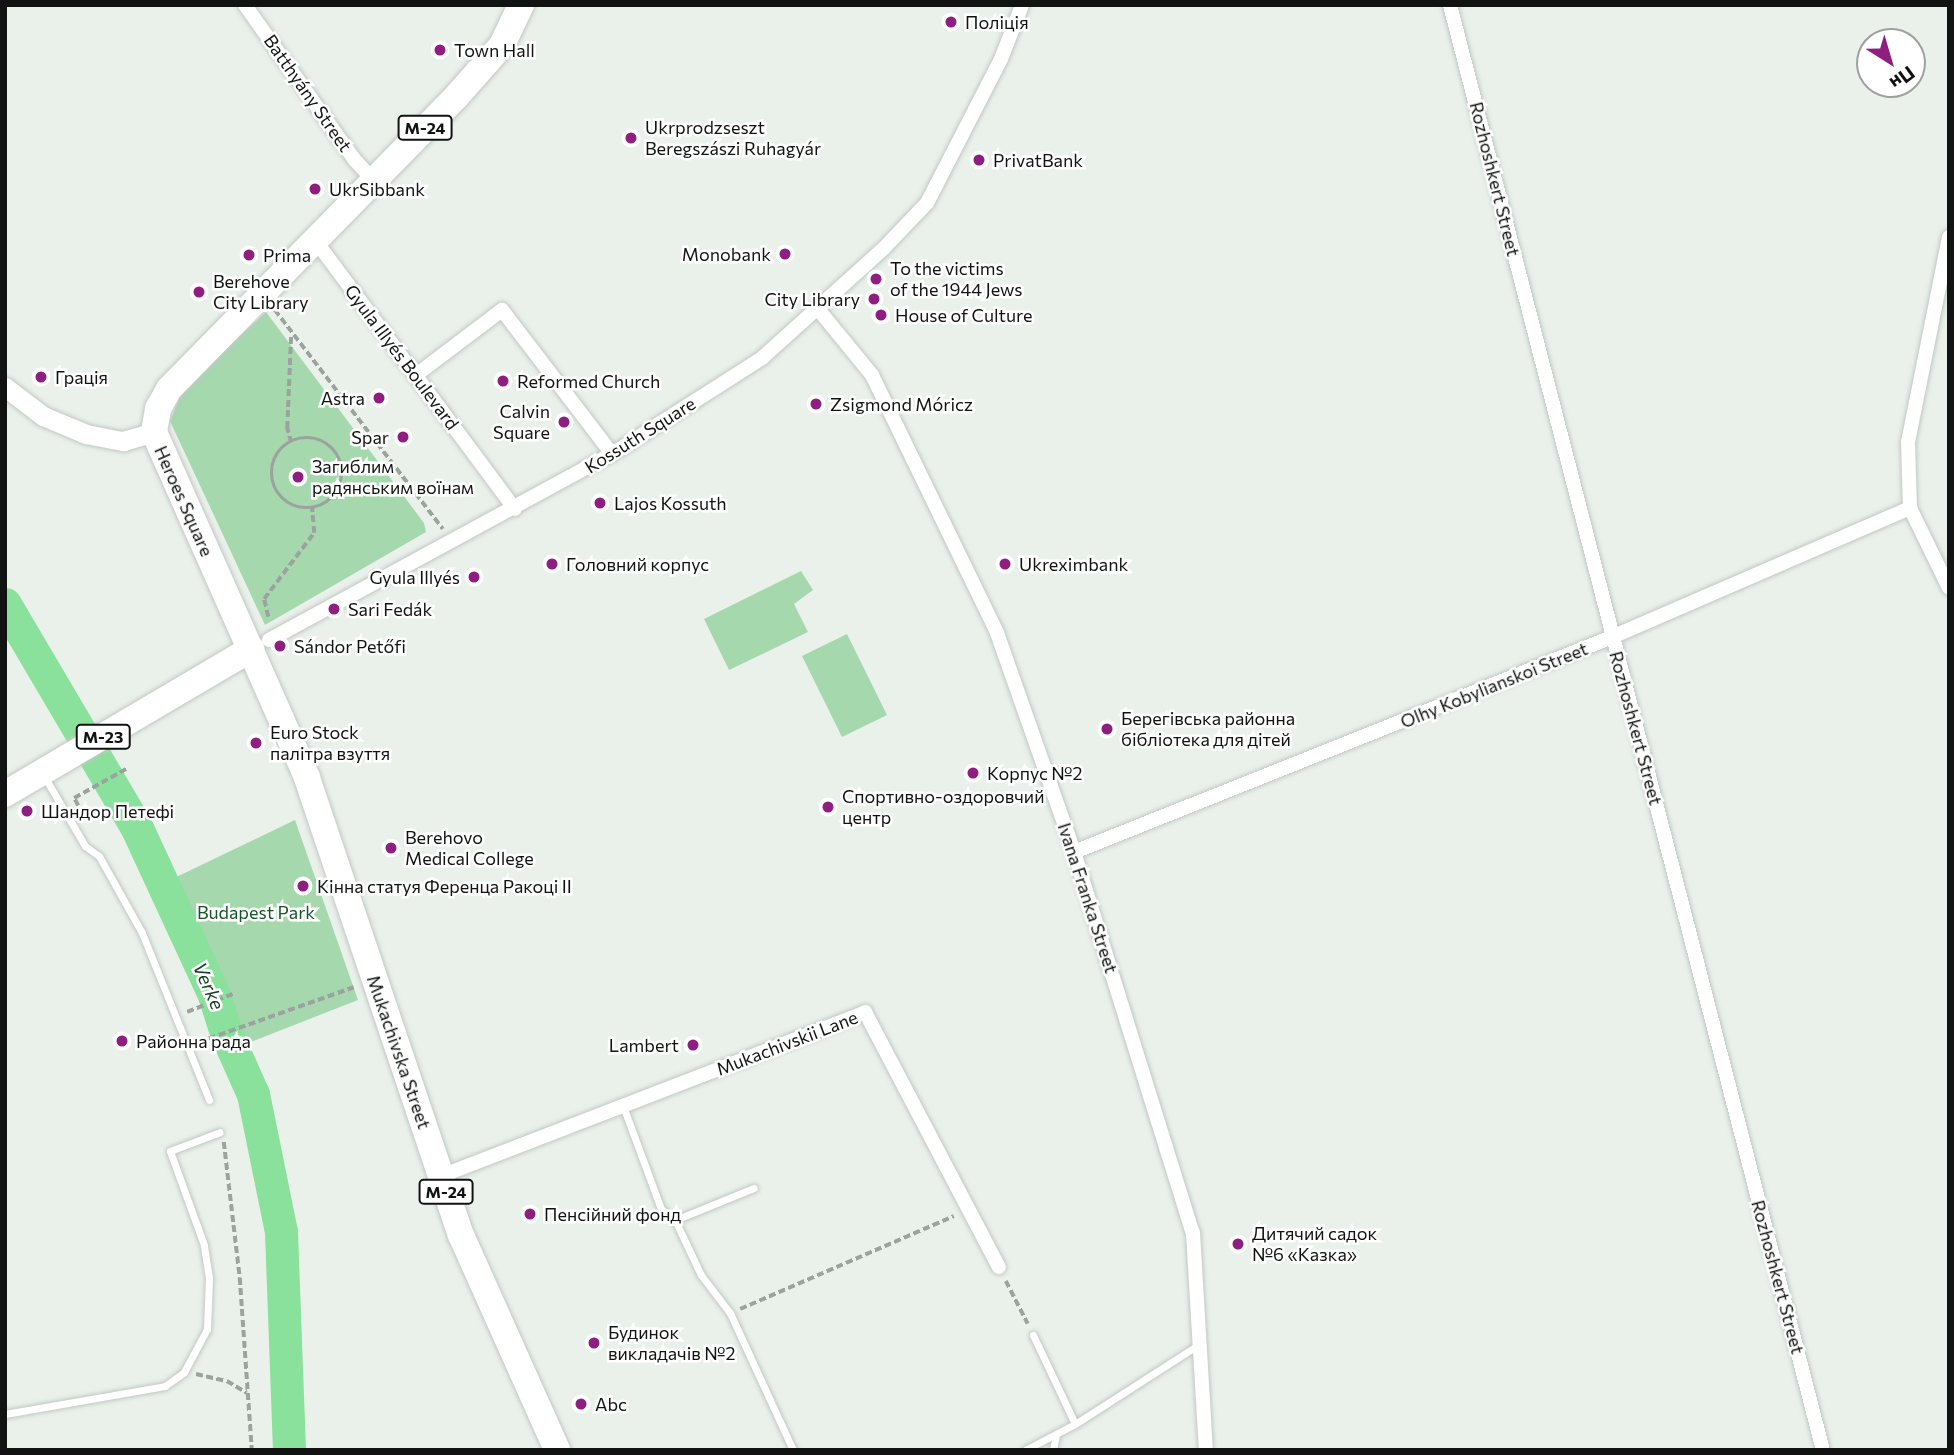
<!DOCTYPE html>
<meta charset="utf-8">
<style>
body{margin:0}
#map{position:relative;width:1954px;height:1455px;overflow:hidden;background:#eaf1eb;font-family:Commissioner,sans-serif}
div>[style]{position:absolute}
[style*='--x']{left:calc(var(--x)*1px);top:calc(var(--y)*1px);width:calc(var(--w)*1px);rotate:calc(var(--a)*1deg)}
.green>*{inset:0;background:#a5d8ad}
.river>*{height:33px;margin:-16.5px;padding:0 16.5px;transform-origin:16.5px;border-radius:16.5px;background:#8ae19b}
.path>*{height:3.5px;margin-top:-1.75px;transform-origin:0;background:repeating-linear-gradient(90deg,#9ca29d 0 7px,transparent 0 10.5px)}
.path>.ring{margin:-1.75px;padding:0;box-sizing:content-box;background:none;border:3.5px solid #9ca29d;border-radius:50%}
.roads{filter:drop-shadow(0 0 2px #c2c8c2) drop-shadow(0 0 2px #c2c8c2)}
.lane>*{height:7px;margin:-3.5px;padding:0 3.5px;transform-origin:3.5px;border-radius:3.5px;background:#fff}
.street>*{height:14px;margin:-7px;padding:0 7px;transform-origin:7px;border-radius:7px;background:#fff}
.secondary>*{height:19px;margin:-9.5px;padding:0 9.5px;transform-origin:9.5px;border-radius:9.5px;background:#fff}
.highway>*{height:26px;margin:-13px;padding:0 13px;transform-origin:13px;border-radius:13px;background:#fff}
.dots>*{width:19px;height:19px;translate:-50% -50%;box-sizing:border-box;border:4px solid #fff;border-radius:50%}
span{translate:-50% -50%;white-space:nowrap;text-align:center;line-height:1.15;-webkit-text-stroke:5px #fff;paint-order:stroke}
.shield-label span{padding:2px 5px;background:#fff;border:2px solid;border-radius:5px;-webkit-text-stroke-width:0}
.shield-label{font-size:16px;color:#101311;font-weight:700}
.poi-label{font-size:18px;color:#101311}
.left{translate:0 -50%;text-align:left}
.right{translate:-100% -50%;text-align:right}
.street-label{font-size:18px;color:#101311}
.park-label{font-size:18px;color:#165428}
.water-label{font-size:19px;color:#183c21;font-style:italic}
.frame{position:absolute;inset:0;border:7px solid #101311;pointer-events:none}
.north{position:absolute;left:1856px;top:28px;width:70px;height:70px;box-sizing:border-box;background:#fff;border:2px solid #9fa1a0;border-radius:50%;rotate:143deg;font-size:19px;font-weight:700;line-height:28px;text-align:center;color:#101311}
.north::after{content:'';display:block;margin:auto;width:24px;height:32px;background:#8e1f81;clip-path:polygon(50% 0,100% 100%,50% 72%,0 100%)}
</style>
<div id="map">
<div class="green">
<div style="clip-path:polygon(266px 312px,424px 523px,426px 532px,265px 625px,170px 421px,183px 389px)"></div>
<div style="clip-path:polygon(801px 571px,813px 590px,794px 604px,808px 632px,729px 670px,704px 619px)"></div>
<div style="clip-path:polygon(847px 634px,887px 715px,842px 737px,802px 656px)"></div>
<div style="clip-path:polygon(295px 820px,358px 1000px,243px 1045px,168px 881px)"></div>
</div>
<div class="river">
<div style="--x:5;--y:604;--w:258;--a:59.5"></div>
<div style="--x:136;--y:826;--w:186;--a:65.2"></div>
<div style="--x:214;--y:995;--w:43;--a:72.4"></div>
<div style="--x:227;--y:1036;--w:64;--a:65.9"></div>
<div style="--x:253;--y:1094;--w:141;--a:78.5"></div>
<div style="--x:281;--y:1232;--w:218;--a:87.9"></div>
</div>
<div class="path">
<div style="--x:275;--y:310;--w:276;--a:52.5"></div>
<div class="ring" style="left:272px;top:438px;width:66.5px;height:66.5px"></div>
<div style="--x:291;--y:443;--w:16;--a:-105"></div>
<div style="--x:287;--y:428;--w:94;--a:-87.6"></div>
<div style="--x:268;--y:617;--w:18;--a:-103"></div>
<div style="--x:264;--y:599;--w:83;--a:-52.9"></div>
<div style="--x:314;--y:533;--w:25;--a:-95"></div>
<div style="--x:78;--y:806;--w:9;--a:-117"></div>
<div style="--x:74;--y:798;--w:62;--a:-29.1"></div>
<div style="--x:187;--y:1012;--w:52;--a:-21.6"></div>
<div style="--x:199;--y:1042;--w:164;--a:-19.5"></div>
<div style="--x:224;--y:1142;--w:137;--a:83.3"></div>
<div style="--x:240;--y:1278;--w:172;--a:86"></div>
<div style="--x:1006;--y:1281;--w:48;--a:62.9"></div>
<div style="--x:740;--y:1309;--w:233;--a:-23.5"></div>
<div style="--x:196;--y:1374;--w:32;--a:13"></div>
<div style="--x:227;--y:1381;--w:23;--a:31"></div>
</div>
<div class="roads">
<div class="lane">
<div style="--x:44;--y:776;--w:81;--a:59.6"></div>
<div style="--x:85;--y:846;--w:17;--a:36"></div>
<div style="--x:99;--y:856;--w:88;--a:60.8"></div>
<div style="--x:142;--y:933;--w:180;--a:68.1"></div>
<div style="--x:623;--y:1106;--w:110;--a:69.7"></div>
<div style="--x:661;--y:1209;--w:18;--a:38"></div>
<div style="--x:675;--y:1220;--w:61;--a:64.7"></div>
<div style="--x:701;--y:1275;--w:48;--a:52.7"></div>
<div style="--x:730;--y:1313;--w:151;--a:65.3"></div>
<div style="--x:675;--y:1220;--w:85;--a:-22.1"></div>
<div style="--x:1033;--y:1335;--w:98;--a:64.7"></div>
<div style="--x:5;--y:1414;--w:162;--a:-9.9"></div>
<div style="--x:165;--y:1386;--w:24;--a:-36"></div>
<div style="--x:184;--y:1372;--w:49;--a:-61.9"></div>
<div style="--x:207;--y:1329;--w:51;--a:-87.8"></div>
<div style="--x:209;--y:1278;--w:33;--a:-99"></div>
<div style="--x:204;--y:1245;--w:100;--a:-109.9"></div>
<div style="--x:170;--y:1151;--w:53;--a:-20.8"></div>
<div style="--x:1025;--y:1450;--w:56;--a:-27.5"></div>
<div style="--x:1075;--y:1424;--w:146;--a:-32.7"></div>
<div style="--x:1053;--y:1450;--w:16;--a:-79"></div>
</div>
<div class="street">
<div style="--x:245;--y:5;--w:189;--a:54.7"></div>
<div style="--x:354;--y:159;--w:28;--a:48"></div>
<div style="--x:1450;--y:5;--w:1492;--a:75.53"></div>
<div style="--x:1949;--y:237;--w:209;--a:101.3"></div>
<div style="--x:1908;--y:442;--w:66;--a:88.3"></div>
<div style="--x:1910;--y:508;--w:89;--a:64"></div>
<div style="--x:315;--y:240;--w:335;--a:53.4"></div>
<div style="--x:818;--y:309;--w:85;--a:50.7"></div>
<div style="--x:872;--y:375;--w:287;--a:64.1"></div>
<div style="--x:997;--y:633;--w:232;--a:70.6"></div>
<div style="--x:1074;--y:852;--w:399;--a:72.7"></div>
<div style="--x:1193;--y:1233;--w:217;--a:86.6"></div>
<div style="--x:416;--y:375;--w:108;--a:-37.1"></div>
<div style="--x:502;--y:310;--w:181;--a:52.6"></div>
<div style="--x:269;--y:640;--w:390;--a:-28.5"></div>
<div style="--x:612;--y:454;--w:178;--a:-32.6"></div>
<div style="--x:762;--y:358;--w:164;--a:-42"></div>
<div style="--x:884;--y:248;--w:62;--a:-46.3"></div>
<div style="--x:927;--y:203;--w:162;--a:-62.8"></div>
<div style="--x:1001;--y:59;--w:58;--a:-68.7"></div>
<div style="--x:1074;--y:852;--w:579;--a:-21.78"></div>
<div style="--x:1612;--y:637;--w:325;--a:-23.4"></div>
<div style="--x:441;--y:1176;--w:455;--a:-21.1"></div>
<div style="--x:865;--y:1012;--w:288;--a:62.3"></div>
</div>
<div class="secondary">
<div style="--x:5;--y:387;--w:48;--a:37.3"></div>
<div style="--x:43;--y:416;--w:47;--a:22.7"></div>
<div style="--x:86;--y:434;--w:38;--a:11"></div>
<div style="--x:123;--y:441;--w:32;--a:-16"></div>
</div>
<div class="highway">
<div style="--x:521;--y:5;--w:44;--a:115.4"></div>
<div style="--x:502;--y:45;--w:69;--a:131.5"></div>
<div style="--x:456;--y:97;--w:409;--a:134.5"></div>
<div style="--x:169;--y:389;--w:23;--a:119"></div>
<div style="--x:158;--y:409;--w:23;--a:100"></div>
<div style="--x:154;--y:432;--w:378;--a:66.1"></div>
<div style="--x:307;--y:778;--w:482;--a:71.4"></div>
<div style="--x:461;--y:1235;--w:235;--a:65.9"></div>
<div style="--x:5;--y:794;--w:286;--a:-30.5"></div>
</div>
</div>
<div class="dots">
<div style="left:951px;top:22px;background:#8e1f81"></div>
<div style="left:440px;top:50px;background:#8e1f81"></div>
<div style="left:631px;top:138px;background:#8e1f81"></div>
<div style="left:979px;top:160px;background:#8e1f81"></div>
<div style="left:315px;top:189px;background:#8e1f81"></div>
<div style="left:785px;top:254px;background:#8e1f81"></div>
<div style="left:249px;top:255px;background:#8e1f81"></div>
<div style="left:876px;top:279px;background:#8e1f81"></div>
<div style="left:199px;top:292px;background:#8e1f81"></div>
<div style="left:874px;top:299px;background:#8e1f81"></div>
<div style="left:881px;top:315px;background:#8e1f81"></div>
<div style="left:41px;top:377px;background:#8e1f81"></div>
<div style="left:503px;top:381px;background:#8e1f81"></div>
<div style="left:379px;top:398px;background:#8e1f81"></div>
<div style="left:816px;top:404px;background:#8e1f81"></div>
<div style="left:564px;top:422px;background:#8e1f81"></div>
<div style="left:403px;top:437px;background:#8e1f81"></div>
<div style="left:298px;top:477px;background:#8e1f81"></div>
<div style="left:600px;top:503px;background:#8e1f81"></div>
<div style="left:552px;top:564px;background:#8e1f81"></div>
<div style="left:1005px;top:564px;background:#8e1f81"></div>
<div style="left:474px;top:577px;background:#8e1f81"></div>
<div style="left:334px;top:609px;background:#8e1f81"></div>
<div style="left:280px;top:646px;background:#8e1f81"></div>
<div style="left:1107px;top:729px;background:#8e1f81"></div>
<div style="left:256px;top:743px;background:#8e1f81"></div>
<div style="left:973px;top:773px;background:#8e1f81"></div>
<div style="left:828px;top:807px;background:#8e1f81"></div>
<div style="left:27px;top:811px;background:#8e1f81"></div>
<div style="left:391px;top:848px;background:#8e1f81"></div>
<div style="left:303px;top:886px;background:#8e1f81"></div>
<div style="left:122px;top:1041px;background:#8e1f81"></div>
<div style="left:693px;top:1045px;background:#8e1f81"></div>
<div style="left:530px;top:1214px;background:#8e1f81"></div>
<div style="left:1238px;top:1244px;background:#8e1f81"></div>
<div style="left:594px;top:1343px;background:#8e1f81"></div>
<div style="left:581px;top:1404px;background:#8e1f81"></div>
</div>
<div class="shield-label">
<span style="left:425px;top:128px">М-24</span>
<span style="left:103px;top:737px">М-23</span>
<span style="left:446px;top:1192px">М-24</span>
</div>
<div class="poi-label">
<span class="left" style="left:965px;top:22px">Поліція</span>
<span class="left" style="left:454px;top:50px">Town Hall</span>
<span class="left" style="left:645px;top:138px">Ukrprodzseszt<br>Beregszászi Ruhagyár</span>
<span class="left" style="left:993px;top:160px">PrivatBank</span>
<span class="left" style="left:329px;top:189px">UkrSibbank</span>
<span class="right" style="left:771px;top:254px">Monobank</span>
<span class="left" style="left:263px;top:255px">Prima</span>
<span class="left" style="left:890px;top:279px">To the victims<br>of the 1944 Jews</span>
<span class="left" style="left:213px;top:292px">Berehove<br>City Library</span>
<span class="right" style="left:860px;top:299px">City Library</span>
<span class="left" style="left:895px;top:315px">House of Culture</span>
<span class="left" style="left:55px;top:377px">Грація</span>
<span class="left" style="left:517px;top:381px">Reformed Church</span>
<span class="right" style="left:365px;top:398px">Astra</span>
<span class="left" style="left:830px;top:404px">Zsigmond Móricz</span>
<span class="right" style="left:550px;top:422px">Calvin<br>Square</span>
<span class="right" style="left:389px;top:437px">Spar</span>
<span class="left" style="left:312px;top:477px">Загиблим<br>радянським воїнам</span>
<span class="left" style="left:614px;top:503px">Lajos Kossuth</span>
<span class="left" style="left:566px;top:564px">Головний корпус</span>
<span class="left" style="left:1019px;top:564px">Ukreximbank</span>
<span class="right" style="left:460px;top:577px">Gyula Illyés</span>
<span class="left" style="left:348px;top:609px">Sari Fedák</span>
<span class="left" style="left:294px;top:646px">Sándor Petőfi</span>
<span class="left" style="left:1121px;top:729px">Берегівська районна<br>бібліотека для дітей</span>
<span class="left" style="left:270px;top:743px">Euro Stock<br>палітра взуття</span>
<span class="left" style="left:987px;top:773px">Корпус №2</span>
<span class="left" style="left:842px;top:807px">Спортивно-оздоровчий<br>центр</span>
<span class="left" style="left:41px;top:811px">Шандор Петефі</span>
<span class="left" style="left:405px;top:848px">Berehovo<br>Medical College</span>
<span class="left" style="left:317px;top:886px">Кінна статуя Ференца Ракоці II</span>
<span class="left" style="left:136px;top:1041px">Районна рада</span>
<span class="right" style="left:679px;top:1045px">Lambert</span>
<span class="left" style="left:544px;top:1214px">Пенсійний фонд</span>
<span class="left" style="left:1252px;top:1244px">Дитячий садок<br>№6 «Казка»</span>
<span class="left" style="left:608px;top:1343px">Будинок<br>викладачів №2</span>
<span class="left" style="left:595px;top:1404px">Abc</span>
</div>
<div class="street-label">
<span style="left:308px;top:93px;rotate:55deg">Batthyány Street</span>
<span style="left:1495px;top:179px;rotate:76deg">Rozhoshkert Street</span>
<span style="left:402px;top:357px;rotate:53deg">Gyula Illyés Boulevard</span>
<span style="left:640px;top:435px;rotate:-32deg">Kossuth Square</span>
<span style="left:184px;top:501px;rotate:66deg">Heroes Square</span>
<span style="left:1494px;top:685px;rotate:-22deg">Olhy Kobylianskoi Street</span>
<span style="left:1636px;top:728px;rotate:75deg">Rozhoshkert Street</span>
<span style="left:1088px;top:898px;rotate:72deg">Ivana Franka Street</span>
<span style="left:787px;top:1043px;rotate:-21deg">Mukachivskii Lane</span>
<span style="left:399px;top:1052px;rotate:71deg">Mukachivska Street</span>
<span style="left:1778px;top:1277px;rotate:75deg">Rozhoshkert Street</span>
</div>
<div class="park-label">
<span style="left:256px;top:912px">Budapest Park</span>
</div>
<div class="water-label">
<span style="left:209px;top:986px;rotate:66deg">Verke</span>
</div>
<div class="frame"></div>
<div class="north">Пн</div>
</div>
